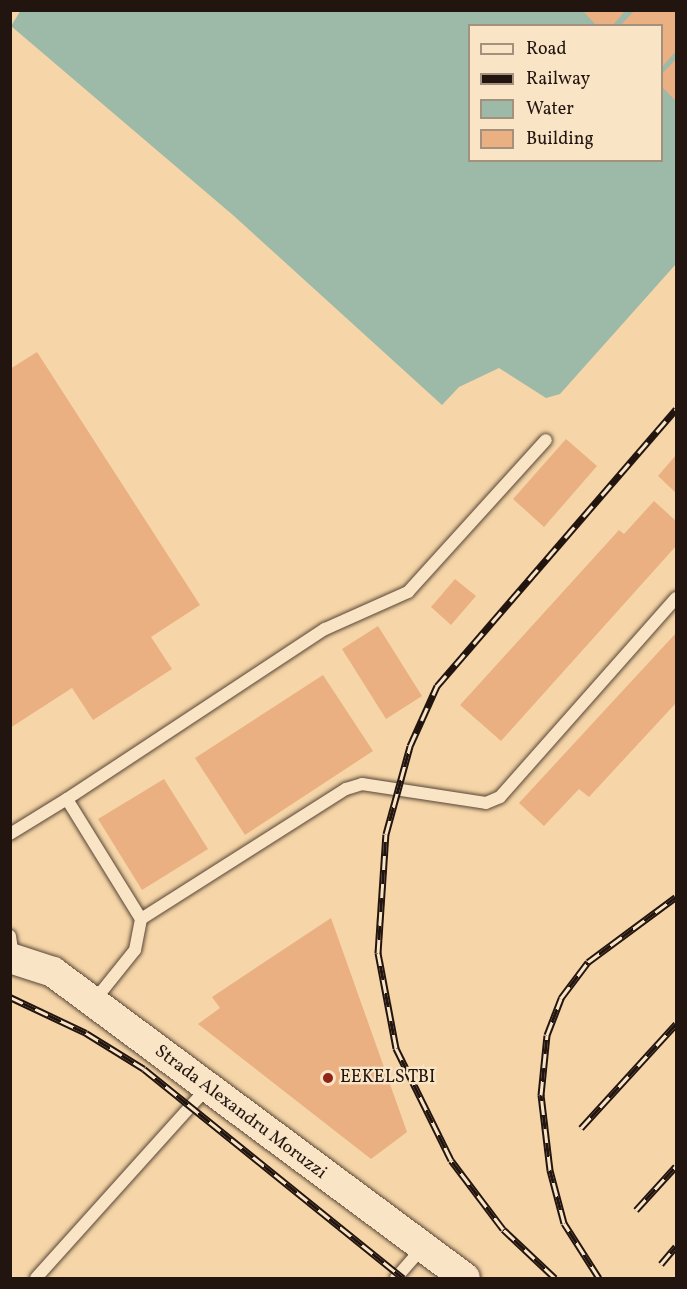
<!DOCTYPE html>
<style>
body{margin:0}
#map{position:relative;width:687px;height:1289px;overflow:hidden;background:#f6d6a8;font-family:Vollkorn,serif}
div>[style]{position:absolute}
[style*='--x']{left:calc(var(--x)*1px);top:calc(var(--y)*1px);width:calc(var(--w)*1px);rotate:calc(var(--a)*1deg)}
.water>*{inset:0;background:#9db9a7}
.building>*{inset:0;background:#eab081}
.roads{filter:drop-shadow(0 0 2px #574536) drop-shadow(0 0 2px #574536)}
.service>*{height:12px;margin:-6px;padding:0 6px;transform-origin:6px;border-radius:6px;background:#f9e4c6}
.tertiary>*{height:30px;margin:-15px;padding:0 15px;transform-origin:15px;border-radius:15px;background:#f9e4c6}
.rail>*{height:7px;margin-top:-3.5px;transform-origin:0;background:repeating-linear-gradient(90deg,#f9e4c6 0 14px,#221510 0 28px);box-sizing:border-box;border-block:2px solid #221510}
.dots>*{width:16px;height:16px;translate:-50% -50%;box-sizing:border-box;border:3px solid #f9e4c6;border-radius:50%}
span{translate:-50% -50%;white-space:nowrap;text-align:center;line-height:1.15;-webkit-text-stroke:4.5px #f9e4c6;paint-order:stroke}
.poi-label{font-size:18px;color:#221510}
.left{translate:0 -50%;text-align:left}
.street-label{font-size:18px;color:#221510}
.frame{position:absolute;inset:0;border:12px solid #221510;pointer-events:none}
.legend{position:absolute;left:468px;top:24px;width:195px;height:138px;box-sizing:border-box;background:#f9e4c6;border:2px solid #a3917d;margin:0;padding:8px 10px;list-style:none;font-size:18px;color:#221510}
.legend li{display:flex;align-items:center;gap:12px;height:30px}
.legend b{width:30px;border:2px solid #a3917d}
</style>
<div id="map">
<div class="water">
<div style="clip-path:polygon(evenodd,21px 10px,676px 11px,676px 264px,560px 394px,546px 398px,499px 368px,459px 387px,442px 405px,234px 216px,11px 26px,21px 10px,470px 26px,662px 26px,662px 160px,470px 160px,470px 26px)"></div>
</div>
<div class="building">
<div style="clip-path:polygon(582px 10px,626px 10px,612px 26px,597px 26px)"></div>
<div style="clip-path:polygon(635px 10px,676px 10px,676px 51px,662px 67px,662px 26px,620px 26px)"></div>
<div style="clip-path:polygon(676px 59px,676px 101px,662px 87px,662px 74px)"></div>
<div style="clip-path:polygon(37px 352px,200px 605px,151px 637px,172px 669px,93px 720px,72px 688px,10px 728px,10px 369px)"></div>
<div style="clip-path:polygon(566px 439px,597px 466px,544px 527px,513px 499px)"></div>
<div style="clip-path:polygon(676px 455px,676px 493px,658px 476px)"></div>
<div style="clip-path:polygon(654px 501px,676px 521px,676px 546px,501px 741px,460px 705px,619px 530px,624px 534px)"></div>
<div style="clip-path:polygon(455px 579px,476px 596px,451px 625px,431px 607px)"></div>
<div style="clip-path:polygon(378px 626px,422px 696px,386px 719px,342px 649px)"></div>
<div style="clip-path:polygon(676px 633px,676px 703px,589px 797px,579px 789px,544px 826px,519px 803px)"></div>
<div style="clip-path:polygon(323px 675px,373px 751px,245px 835px,195px 758px)"></div>
<div style="clip-path:polygon(164px 779px,208px 849px,142px 890px,98px 819px)"></div>
<div style="clip-path:polygon(331px 918px,407px 1132px,371px 1159px,198px 1024px,220px 1008px,212px 997px)"></div>
</div>
<div class="roads">
<div class="service">
<div style="--x:10;--y:834;--w:67;--a:-31.6"></div>
<div style="--x:141;--y:919;--w:243;--a:-32.4"></div>
<div style="--x:346;--y:789;--w:17;--a:-17"></div>
<div style="--x:362;--y:784;--w:125;--a:8.7"></div>
<div style="--x:486;--y:803;--w:15;--a:-23"></div>
<div style="--x:500;--y:797;--w:266;--a:-48.5"></div>
<div style="--x:10;--y:936;--w:22;--a:82"></div>
<div style="--x:94;--y:1001;--w:65;--a:-51.2"></div>
<div style="--x:135;--y:950;--w:32;--a:-79"></div>
<div style="--x:141;--y:919;--w:141;--a:-121.7"></div>
<div style="--x:67;--y:799;--w:309;--a:-33.4"></div>
<div style="--x:325;--y:629;--w:91;--a:-24"></div>
<div style="--x:408;--y:592;--w:205;--a:-47.8"></div>
<div style="--x:36;--y:1278;--w:254;--a:-48"></div>
<div style="--x:396;--y:1278;--w:41;--a:-48.9"></div>
</div>
<div class="tertiary">
<div style="--x:10;--y:958;--w:45;--a:18"></div>
<div style="--x:53;--y:972;--w:513;--a:36.6"></div>
</div>
</div>
<div class="rail">
<div style="--x:10;--y:997;--w:84;--a:25.3"></div>
<div style="--x:86;--y:1033;--w:68;--a:31.8"></div>
<div style="--x:144;--y:1069;--w:333;--a:38.9"></div>
<div style="--x:581;--y:1128;--w:141;--a:-47.6"></div>
<div style="--x:636;--y:1210;--w:59;--a:-47.7"></div>
<div style="--x:661;--y:1264;--w:23;--a:-50"></div>
<div style="--x:555;--y:1278;--w:71;--a:-136.7"></div>
<div style="--x:503;--y:1229;--w:86;--a:-127"></div>
<div style="--x:451;--y:1160;--w:125;--a:-116.2"></div>
<div style="--x:396;--y:1048;--w:97;--a:-100.7"></div>
<div style="--x:378;--y:953;--w:119;--a:-86.2"></div>
<div style="--x:386;--y:834;--w:91;--a:-74.7"></div>
<div style="--x:410;--y:746;--w:66;--a:-65.8"></div>
<div style="--x:437;--y:686;--w:366;--a:-49.2"></div>
<div style="--x:599;--y:1278;--w:65;--a:-122.5"></div>
<div style="--x:564;--y:1223;--w:55;--a:-104.8"></div>
<div style="--x:550;--y:1170;--w:76;--a:-96.8"></div>
<div style="--x:541;--y:1095;--w:60;--a:-84.3"></div>
<div style="--x:547;--y:1035;--w:40;--a:-69"></div>
<div style="--x:561;--y:998;--w:45;--a:-53.1"></div>
<div style="--x:588;--y:962;--w:109;--a:-36.5"></div>
</div>
<div class="dots">
<div style="left:328px;top:1078px;background:#8f2418"></div>
</div>
<div class="poi-label">
<span class="left" style="left:340px;top:1078px">EEKELS TBI</span>
</div>
<div class="street-label">
<span style="left:240px;top:1113px;rotate:37deg">Strada Alexandru Moruzzi</span>
</div>
<div class="frame"></div>
<ul class="legend">
<li><b style="height:8px;background:#f9e4c6"></b>Road</li>
<li><b style="height:8px;background:#221510"></b>Railway</li>
<li><b style="height:16px;background:#9db9a7"></b>Water</li>
<li><b style="height:16px;background:#eab081"></b>Building</li>
</ul>
</div>
